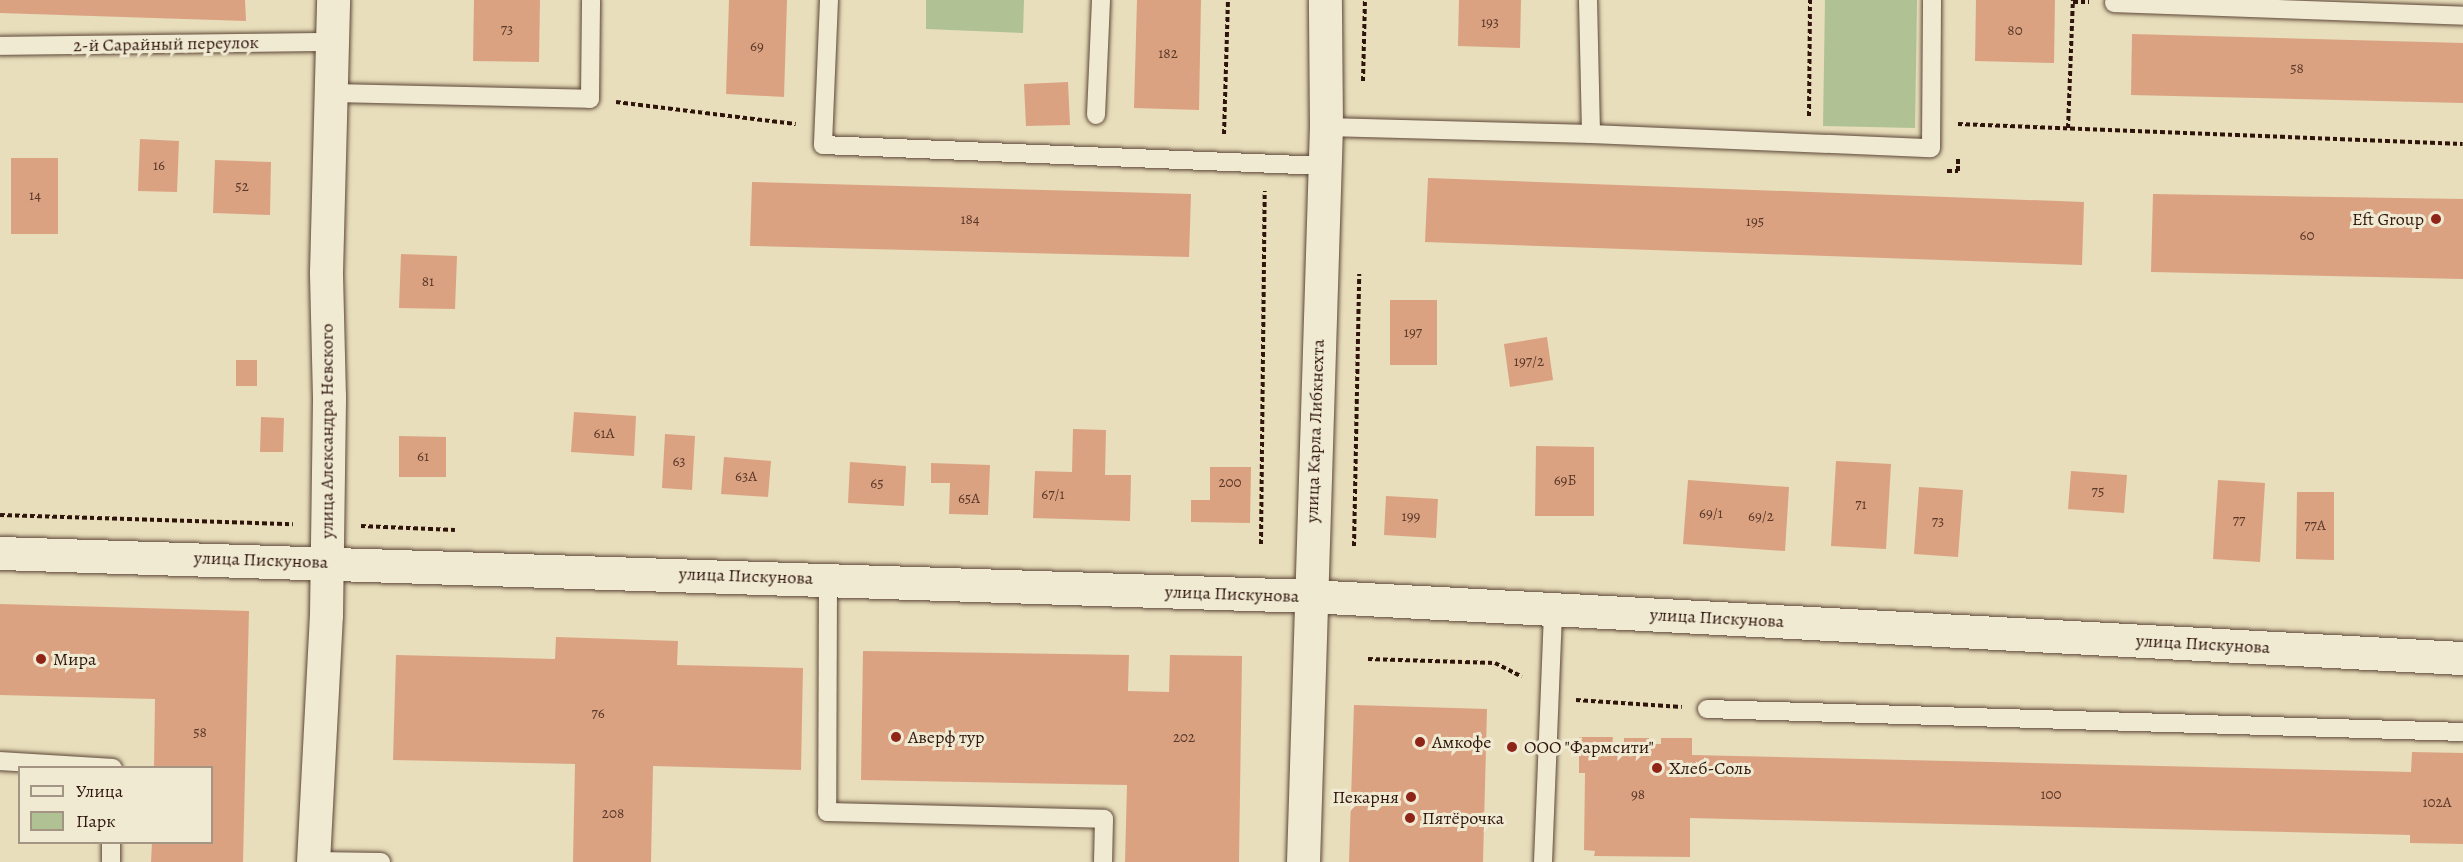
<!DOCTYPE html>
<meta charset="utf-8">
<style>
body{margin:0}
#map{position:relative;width:2463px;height:862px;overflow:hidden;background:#e8debb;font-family:Alegreya,serif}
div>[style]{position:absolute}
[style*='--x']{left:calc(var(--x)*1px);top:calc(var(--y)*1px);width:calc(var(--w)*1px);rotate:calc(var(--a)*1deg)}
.green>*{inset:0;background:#b0c294}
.building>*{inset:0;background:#dba282}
.path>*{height:4px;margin-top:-2px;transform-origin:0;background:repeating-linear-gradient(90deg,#2f140b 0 4.5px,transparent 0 7.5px)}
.roads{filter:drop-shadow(0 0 2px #5d4637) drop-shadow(0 0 2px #5d4637)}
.lane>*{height:18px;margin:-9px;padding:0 9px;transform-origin:9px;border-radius:9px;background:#f0ead3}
.street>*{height:33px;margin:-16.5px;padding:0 16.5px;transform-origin:16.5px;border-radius:16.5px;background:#f0ead3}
.secondary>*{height:33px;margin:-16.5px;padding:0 16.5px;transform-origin:16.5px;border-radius:16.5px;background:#f0ead3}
.dots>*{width:16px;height:16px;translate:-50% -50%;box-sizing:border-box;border:3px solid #f0ead3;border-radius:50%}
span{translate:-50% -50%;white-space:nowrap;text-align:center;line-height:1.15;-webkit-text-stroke:6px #f0ead3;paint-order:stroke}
.number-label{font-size:15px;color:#5a3829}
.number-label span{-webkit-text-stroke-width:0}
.street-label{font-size:18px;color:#2f140b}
.poi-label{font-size:18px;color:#2f140b}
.right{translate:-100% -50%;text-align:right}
.left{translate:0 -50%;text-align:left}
.legend{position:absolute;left:18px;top:766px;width:195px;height:78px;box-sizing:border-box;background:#f0ead3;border:2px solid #a39483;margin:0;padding:8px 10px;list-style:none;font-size:18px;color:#2f140b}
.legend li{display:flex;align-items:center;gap:12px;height:30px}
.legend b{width:30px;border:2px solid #a39483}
</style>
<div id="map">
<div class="green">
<div style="clip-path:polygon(926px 0,1024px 0,1023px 33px,926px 29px)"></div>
<div style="clip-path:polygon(1825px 0,1917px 0,1915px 128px,1823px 126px)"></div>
</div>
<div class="building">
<div style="clip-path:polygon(0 0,245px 0,246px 21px,0 13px)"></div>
<div style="clip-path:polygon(474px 0,540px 0,539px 62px,473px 61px)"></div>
<div style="clip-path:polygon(729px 0,787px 0,784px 97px,726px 94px)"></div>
<div style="clip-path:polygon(1137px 0,1201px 0,1199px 110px,1134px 108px)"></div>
<div style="clip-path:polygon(1459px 0,1521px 0,1520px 48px,1458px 46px)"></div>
<div style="clip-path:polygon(1976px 0,2055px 0,2054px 63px,1975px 61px)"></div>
<div style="clip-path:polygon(2132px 34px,2463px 43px,2463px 103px,2131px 95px)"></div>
<div style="clip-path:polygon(1068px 82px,1070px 125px,1026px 126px,1024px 84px)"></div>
<div style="clip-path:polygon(140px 139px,179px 141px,177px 192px,138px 191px)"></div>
<div style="clip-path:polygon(11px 158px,58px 158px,58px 234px,11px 234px)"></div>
<div style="clip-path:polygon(215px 160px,271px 162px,270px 215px,213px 213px)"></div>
<div style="clip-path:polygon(1428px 178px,2084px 202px,2082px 265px,1425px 242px)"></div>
<div style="clip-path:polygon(752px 182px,1191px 194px,1189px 257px,750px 246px)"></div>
<div style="clip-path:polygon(2153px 194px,2463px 199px,2463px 279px,2151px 272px)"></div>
<div style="clip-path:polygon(401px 254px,457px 256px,455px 309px,399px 308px)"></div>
<div style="clip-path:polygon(1390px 300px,1437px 300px,1437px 365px,1390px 365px)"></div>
<div style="clip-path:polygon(1547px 337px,1553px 380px,1510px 387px,1504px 344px)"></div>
<div style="clip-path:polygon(236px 360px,257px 360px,257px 386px,236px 386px)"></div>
<div style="clip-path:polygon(574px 412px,636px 416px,634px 456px,571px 452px)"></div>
<div style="clip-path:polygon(261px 417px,284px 418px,283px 452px,260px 452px)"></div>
<div style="clip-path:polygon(1073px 429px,1106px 430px,1105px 475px,1131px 475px,1130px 521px,1033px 518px,1035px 471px,1072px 472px)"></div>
<div style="clip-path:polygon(665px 434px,695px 436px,692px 490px,662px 488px)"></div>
<div style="clip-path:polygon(399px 436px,446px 437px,446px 477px,399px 477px)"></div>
<div style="clip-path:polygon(1536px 446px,1594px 447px,1594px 516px,1535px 516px)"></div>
<div style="clip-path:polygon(724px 457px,771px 461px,768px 497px,721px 494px)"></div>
<div style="clip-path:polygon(1836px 461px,1891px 464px,1886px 549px,1831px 546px)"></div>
<div style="clip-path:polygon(850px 462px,906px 466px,904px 506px,848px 503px)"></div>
<div style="clip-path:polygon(931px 463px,990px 465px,988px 515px,949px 514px,950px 483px,931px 483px)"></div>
<div style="clip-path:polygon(1210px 467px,1251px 467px,1250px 523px,1191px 522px,1191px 500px,1210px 500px)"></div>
<div style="clip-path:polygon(2071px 471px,2127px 475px,2124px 513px,2068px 509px)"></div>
<div style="clip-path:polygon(1688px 480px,1789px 487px,1785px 551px,1683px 544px)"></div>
<div style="clip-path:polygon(2218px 480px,2265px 483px,2260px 562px,2213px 559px)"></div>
<div style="clip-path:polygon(1919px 487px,1963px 490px,1958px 557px,1914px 554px)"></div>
<div style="clip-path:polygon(2297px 492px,2334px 492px,2334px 560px,2296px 559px)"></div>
<div style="clip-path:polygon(1386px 496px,1438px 499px,1436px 538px,1384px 535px)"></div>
<div style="clip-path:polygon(0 604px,249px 611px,243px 862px,151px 862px,152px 842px,212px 842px,212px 768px,154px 768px,155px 699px,0 695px)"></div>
<div style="clip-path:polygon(556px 637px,678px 641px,677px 665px,803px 668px,801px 770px,653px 766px,651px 862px,573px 862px,575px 764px,393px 760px,396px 655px,555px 659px)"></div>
<div style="clip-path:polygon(863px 651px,1129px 655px,1128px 691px,1169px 692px,1170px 655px,1242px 656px,1239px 862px,1125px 862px,1127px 785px,861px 780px)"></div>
<div style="clip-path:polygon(1354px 705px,1487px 709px,1483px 862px,1349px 862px)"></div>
<div style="clip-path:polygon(1579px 737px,1613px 737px,1612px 744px,1624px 744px,1624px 738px,1649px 738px,1650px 744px,1661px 744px,1661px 738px,1692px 738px,1692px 755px,2411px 772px,2412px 752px,2463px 753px,2463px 844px,2410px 843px,2410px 835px,1690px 818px,1690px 857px,1594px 856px,1595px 851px,1584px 850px,1585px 773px,1579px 773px)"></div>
</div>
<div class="path">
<div style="--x:2073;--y:2;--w:16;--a:0"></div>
<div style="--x:1363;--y:81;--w:81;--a:-88.6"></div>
<div style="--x:616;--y:102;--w:181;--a:7"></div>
<div style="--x:1809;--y:116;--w:116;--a:-89.5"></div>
<div style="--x:1958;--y:124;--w:505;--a:2.27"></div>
<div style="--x:2068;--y:128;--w:128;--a:-87.8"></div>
<div style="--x:1224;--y:134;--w:134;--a:-88.3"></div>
<div style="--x:1947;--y:171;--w:11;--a:0"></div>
<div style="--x:1958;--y:171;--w:14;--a:-90"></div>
<div style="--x:0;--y:515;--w:293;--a:1.8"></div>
<div style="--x:361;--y:526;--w:94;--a:2.4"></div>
<div style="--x:1261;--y:544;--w:353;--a:-89.4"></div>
<div style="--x:1354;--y:546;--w:272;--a:-88.9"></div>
<div style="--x:1368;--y:659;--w:127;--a:1.8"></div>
<div style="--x:1495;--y:663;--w:30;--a:27"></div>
<div style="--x:1576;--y:700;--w:106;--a:3.8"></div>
</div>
<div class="roads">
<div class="lane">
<div style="--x:829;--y:0;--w:145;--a:92.4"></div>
<div style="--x:823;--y:145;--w:501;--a:2.4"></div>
<div style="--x:1588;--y:0;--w:134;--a:88.7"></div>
<div style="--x:1591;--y:134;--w:340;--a:2.4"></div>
<div style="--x:1931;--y:148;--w:148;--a:-89.6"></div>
<div style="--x:2114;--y:3;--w:349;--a:2.1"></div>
<div style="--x:0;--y:46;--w:332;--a:-0.7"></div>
<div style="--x:331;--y:93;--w:259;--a:1.3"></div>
<div style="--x:590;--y:99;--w:99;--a:-89.4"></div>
<div style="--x:1096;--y:115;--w:115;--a:-87.5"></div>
<div style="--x:1326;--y:127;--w:265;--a:1.5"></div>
<div style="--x:828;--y:579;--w:233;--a:90.2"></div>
<div style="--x:827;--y:812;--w:277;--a:1.4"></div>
<div style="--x:1104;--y:819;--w:43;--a:91.3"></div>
<div style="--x:1707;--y:709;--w:756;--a:1.74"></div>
<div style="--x:0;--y:761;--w:113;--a:3.5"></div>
<div style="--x:313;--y:861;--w:68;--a:0.8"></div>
<div style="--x:111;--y:862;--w:20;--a:-90"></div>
<div style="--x:1543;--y:862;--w:253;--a:-87.7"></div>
</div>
<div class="street">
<div style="--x:313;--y:862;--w:247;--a:-87"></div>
<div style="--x:326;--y:615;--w:218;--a:-89.2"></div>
<div style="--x:329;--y:397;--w:125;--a:-91.4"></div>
<div style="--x:326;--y:272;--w:272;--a:-88.5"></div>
</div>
<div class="secondary">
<div style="--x:0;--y:553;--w:1310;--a:1.88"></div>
<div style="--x:1309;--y:596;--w:1156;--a:3.08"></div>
<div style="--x:1303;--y:862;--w:735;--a:-88.21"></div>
<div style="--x:1326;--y:127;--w:127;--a:-90.5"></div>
</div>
</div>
<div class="dots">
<div style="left:2436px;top:219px;background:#8f2418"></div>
<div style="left:41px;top:659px;background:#8f2418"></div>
<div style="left:896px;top:737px;background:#8f2418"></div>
<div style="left:1420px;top:742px;background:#8f2418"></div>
<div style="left:1512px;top:747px;background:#8f2418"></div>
<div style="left:1657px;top:768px;background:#8f2418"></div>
<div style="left:1411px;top:797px;background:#8f2418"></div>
<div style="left:1410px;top:818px;background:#8f2418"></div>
</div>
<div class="number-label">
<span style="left:1490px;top:23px">193</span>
<span style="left:507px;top:30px">73</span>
<span style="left:2015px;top:31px">80</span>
<span style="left:757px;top:47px">69</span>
<span style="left:1168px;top:54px">182</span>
<span style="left:2297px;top:69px">58</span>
<span style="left:159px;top:166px">16</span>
<span style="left:242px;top:187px">52</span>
<span style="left:35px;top:196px">14</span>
<span style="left:970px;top:220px">184</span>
<span style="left:1755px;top:222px">195</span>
<span style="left:2307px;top:236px">60</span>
<span style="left:428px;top:282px">81</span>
<span style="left:1413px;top:333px">197</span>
<span style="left:1529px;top:362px">197/2</span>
<span style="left:604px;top:434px">61А</span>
<span style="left:423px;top:457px">61</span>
<span style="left:679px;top:462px">63</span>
<span style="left:746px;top:477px">63А</span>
<span style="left:1565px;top:481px">69Б</span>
<span style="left:1230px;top:483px">200</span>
<span style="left:877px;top:484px">65</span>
<span style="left:2098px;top:492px">75</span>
<span style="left:1053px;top:495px">67/1</span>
<span style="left:969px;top:499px">65А</span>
<span style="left:1861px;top:505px">71</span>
<span style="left:1711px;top:514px">69/1</span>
<span style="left:1411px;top:517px">199</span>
<span style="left:1761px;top:517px">69/2</span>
<span style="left:2239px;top:521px">77</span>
<span style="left:1938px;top:522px">73</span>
<span style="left:2315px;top:526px">77А</span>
<span style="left:598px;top:714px">76</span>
<span style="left:200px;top:733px">58</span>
<span style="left:1184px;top:738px">202</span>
<span style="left:1638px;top:795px">98</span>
<span style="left:2051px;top:795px">100</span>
<span style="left:2437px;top:803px">102А</span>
<span style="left:613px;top:814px">208</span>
</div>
<div class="street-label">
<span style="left:166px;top:44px;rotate:-1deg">2-й Сарайный переулок</span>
<span style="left:327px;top:431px;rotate:-90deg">улица Александра Невского</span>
<span style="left:1315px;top:431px;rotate:-88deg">улица Карла Либкнехта</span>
<span style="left:261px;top:560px;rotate:2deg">улица Пискунова</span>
<span style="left:746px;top:576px;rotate:2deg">улица Пискунова</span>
<span style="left:1232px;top:594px;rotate:2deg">улица Пискунова</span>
<span style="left:1717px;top:618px;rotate:3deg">улица Пискунова</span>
<span style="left:2203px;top:644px;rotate:3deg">улица Пискунова</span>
</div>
<div class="poi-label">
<span class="right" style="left:2424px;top:219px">Eft Group</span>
<span class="left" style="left:53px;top:659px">Мира</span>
<span class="left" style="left:908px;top:737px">Аверф тур</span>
<span class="left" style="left:1432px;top:742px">Амкофе</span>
<span class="left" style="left:1524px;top:747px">ООО "Фармсити"</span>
<span class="left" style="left:1669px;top:768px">Хлеб-Соль</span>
<span class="right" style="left:1399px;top:797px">Пекарня</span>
<span class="left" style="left:1422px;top:818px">Пятёрочка</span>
</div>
<ul class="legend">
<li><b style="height:8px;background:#f0ead3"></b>Улица</li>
<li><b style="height:16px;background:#b0c294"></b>Парк</li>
</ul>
</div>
